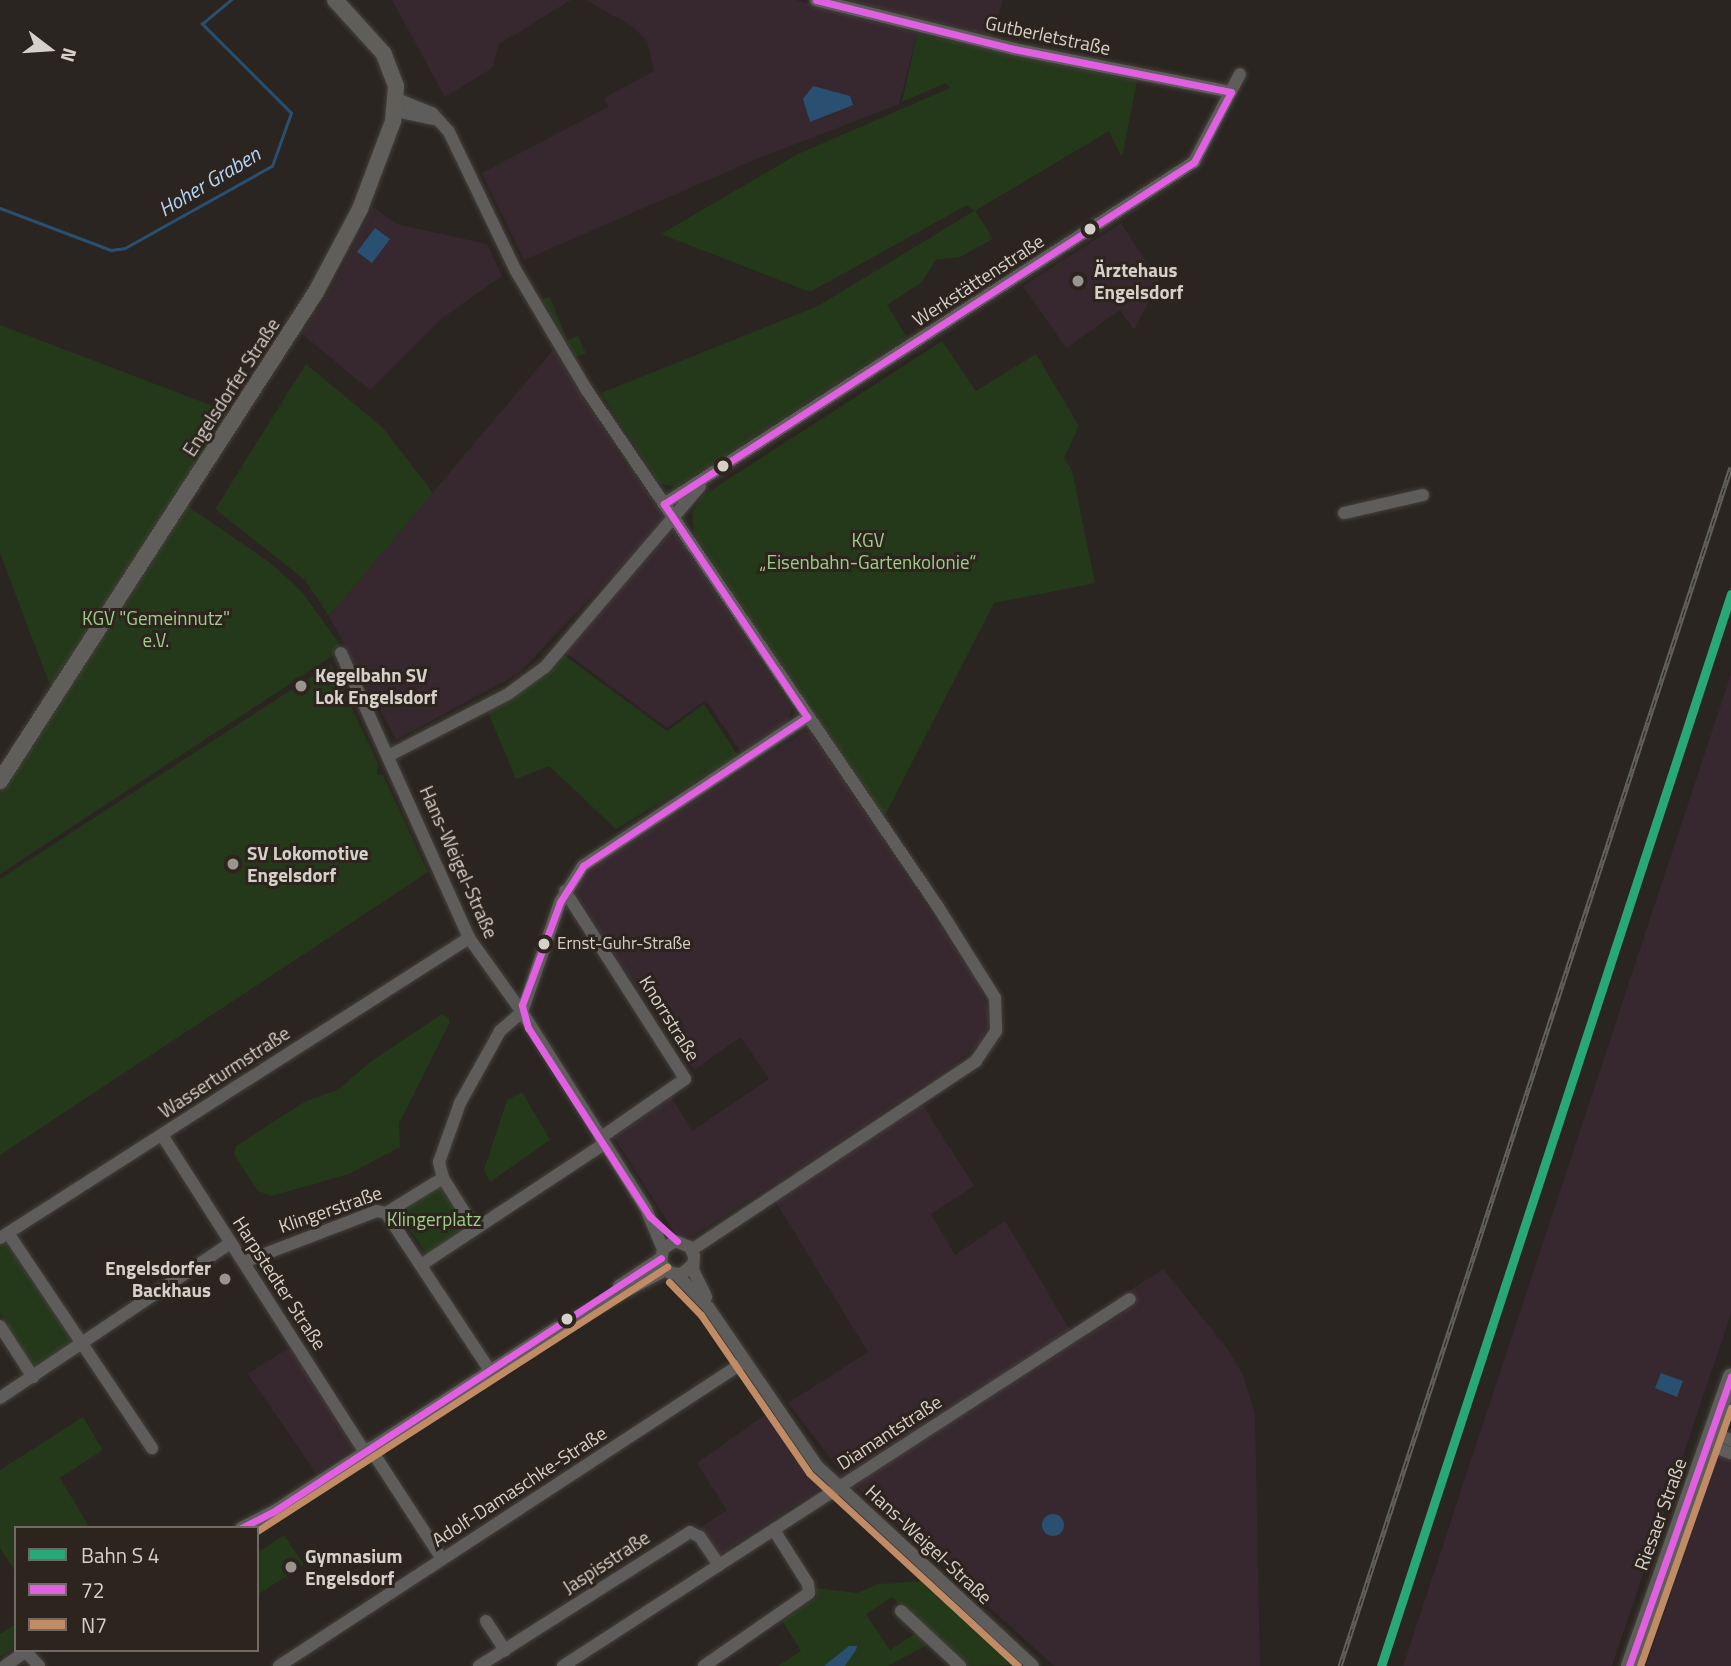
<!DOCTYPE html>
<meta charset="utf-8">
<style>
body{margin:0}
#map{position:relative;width:1731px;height:1666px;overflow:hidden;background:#2a2520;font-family:"Titillium Web",sans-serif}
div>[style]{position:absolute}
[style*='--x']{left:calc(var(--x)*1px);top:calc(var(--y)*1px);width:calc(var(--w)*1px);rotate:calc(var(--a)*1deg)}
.commercial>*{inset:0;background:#37282f}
.green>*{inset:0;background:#24381a}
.water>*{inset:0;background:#295070}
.round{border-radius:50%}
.stream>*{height:2.5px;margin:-1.25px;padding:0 1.25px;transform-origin:1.25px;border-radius:1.25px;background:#295070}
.roads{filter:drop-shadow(0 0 2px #45403c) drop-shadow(0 0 2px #45403c)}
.minor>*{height:12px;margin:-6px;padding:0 6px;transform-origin:6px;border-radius:6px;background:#5f5d5b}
.major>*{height:16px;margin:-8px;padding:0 8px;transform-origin:8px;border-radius:8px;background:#605e5a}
.rail>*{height:5px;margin-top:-2.5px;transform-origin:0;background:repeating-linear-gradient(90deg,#2d241d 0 8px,#61605c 0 16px);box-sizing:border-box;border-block:2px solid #61605c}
.bus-1>*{height:7px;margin:-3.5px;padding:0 3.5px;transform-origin:3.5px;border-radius:3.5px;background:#e160e1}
.bus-2>*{height:7px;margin:-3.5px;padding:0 3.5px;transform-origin:3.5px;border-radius:3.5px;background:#c18c65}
.rail-1>*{height:9px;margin:-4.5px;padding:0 4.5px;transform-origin:4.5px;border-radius:4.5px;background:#28a876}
.dots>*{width:19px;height:19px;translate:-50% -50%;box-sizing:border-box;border:4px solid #2d241d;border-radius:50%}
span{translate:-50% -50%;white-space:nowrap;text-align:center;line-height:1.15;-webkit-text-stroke:6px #2d241d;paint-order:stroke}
.bus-label{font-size:17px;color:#d6d0cb}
.left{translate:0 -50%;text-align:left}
.street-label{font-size:19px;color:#d6d0cb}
.poi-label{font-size:19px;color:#d6d0cb;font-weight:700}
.right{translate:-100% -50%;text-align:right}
.park-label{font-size:19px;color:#9dce8a}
.water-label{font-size:21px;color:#afd5f9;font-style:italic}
.legend{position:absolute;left:14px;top:1526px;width:245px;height:126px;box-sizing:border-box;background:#2d241d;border:2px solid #716963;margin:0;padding:9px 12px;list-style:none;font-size:21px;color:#d6d0cb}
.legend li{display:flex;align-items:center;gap:14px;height:35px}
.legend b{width:35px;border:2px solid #716963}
.north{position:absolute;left:14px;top:14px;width:70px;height:70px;-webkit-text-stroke:5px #2d241d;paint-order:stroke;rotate:107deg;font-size:19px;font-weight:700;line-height:28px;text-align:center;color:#d6d0cb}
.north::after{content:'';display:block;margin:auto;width:24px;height:32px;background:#d6d0cb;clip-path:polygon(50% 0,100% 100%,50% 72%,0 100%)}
</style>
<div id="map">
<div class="commercial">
<div style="clip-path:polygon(392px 0,571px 0,499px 44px,492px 68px,445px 97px)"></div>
<div style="clip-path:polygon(586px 0,796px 0,917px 34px,899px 104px,752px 161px,524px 260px,482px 173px,608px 107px,604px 98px,654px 71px,647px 41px,632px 26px)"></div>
<div style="clip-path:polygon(848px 0,1003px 0,992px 36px)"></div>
<div style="clip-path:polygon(373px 207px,397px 224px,487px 244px,502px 276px,442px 318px,370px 390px,302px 334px,333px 286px)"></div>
<div style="clip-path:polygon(1121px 223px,1159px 282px,1134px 330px,1120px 310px,1066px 348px,1023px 286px)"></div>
<div style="clip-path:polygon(553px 350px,624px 462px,667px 518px,518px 674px,396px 740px,329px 616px)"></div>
<div style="clip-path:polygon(673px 529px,792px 710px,784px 728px,743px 755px,706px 700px,667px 728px,565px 652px)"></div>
<div style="clip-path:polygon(1731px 674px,1731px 1314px,1612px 1666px,1403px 1666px)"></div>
<div style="clip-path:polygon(804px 732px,811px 733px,979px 985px,989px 1012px,989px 1026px,979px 1045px,952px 1066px,821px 1154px,693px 1236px,675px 1233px,614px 1137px,671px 1096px,692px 1131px,769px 1079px,741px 1037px,694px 1070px,615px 955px,576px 894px,577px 886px,602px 861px)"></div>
<div style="clip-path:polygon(922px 1104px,974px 1186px,931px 1214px,955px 1255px,1005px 1221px,1070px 1330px,844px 1476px,788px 1403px,868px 1352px,774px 1199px)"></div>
<div style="clip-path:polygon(1163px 1269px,1227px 1348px,1243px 1375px,1255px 1414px,1260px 1666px,1054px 1666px,852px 1483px,1125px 1312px,1116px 1299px)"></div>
<div style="clip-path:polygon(290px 1347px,356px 1447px,316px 1473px,248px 1374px)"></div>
<div style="clip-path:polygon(765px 1415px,820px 1486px,818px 1490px,719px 1555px,699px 1529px,727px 1510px,697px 1463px)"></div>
<div style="clip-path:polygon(1726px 1433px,1731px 1434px,1731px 1666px,1646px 1666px)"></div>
</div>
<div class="green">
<div style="clip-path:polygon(917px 34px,1137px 81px,1122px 157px,1109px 131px,975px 211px,993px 239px,960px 257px,936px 260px,921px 283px,887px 305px,907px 337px,676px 487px,660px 484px,601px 393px,818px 306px,974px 211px,967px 205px,810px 292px,661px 234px,798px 154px,950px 88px,946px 83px,902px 102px)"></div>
<div style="clip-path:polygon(550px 297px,567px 340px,578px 336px,586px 353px,576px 357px,542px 299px)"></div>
<div style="clip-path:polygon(0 325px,234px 414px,186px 505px,269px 562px,302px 592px,343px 649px,0 874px,0 790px,57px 704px,0 553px)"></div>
<div style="clip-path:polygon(942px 341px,976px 391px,1036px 354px,1079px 426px,1064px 458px,1072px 470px,1095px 583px,994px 603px,883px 819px,694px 534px,692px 513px,702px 496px)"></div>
<div style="clip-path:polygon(306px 364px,383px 428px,433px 493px,329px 616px,305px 580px,215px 509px)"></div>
<div style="clip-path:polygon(564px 655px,667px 731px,704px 704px,738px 756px,616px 829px,549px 766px,516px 779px,487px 710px,544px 674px)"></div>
<div style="clip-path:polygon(331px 664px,378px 763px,377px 775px,383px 775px,428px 872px,0 1155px,0 879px)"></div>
<div style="clip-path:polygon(442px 1014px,449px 1018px,449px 1024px,399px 1123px,400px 1147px,349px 1174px,271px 1196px,258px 1191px,234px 1154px,236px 1146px,306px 1101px,338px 1090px,370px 1062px)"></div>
<div style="clip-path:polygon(522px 1092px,550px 1140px,490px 1182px,484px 1170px,507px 1100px)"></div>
<div style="clip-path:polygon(442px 1183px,471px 1226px,427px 1255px,398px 1212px)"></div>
<div style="clip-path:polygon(8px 1241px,73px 1341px,34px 1368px,0 1314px,0 1245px)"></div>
<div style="clip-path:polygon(83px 1417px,103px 1450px,60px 1478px,90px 1528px,16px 1528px,16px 1573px,0 1548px,0 1470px)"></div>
<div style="clip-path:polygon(284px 1535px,304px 1565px,257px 1595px,257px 1553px)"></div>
<div style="clip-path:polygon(923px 1581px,1015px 1665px,965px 1666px,892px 1597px,866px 1614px,890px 1650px,919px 1631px,931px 1643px,888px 1666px,778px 1666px,801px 1651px,782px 1621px,817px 1597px,816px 1588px,857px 1593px,878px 1584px)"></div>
<div style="clip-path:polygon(16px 1624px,16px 1647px,0 1657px,0 1634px)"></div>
</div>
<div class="water">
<div style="clip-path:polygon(813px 86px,850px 96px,853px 105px,810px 122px,803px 99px)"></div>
<div style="clip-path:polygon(375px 228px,390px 239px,372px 263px,357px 252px)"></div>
<div style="clip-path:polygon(1661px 1373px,1683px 1381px,1677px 1397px,1655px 1388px)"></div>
<div class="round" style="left:1042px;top:1514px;width:22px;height:22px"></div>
<div style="clip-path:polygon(849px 1646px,857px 1646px,856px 1650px,845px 1666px,824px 1666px)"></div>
</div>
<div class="stream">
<div style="--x:0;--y:208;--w:119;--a:20.7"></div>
<div style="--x:111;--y:250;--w:14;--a:-8"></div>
<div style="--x:125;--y:248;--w:168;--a:-29.2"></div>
<div style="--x:272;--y:166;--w:56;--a:-70.3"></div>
<div style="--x:291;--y:113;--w:126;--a:-135"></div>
<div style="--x:202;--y:24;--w:38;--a:-40"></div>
</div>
<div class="roads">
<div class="minor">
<div style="--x:816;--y:0;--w:204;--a:13.9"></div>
<div style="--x:1014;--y:49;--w:221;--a:11.2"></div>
<div style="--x:397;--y:99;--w:38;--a:22"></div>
<div style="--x:432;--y:113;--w:25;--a:48"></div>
<div style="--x:449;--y:132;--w:154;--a:64.3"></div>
<div style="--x:516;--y:271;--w:137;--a:59.3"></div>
<div style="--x:586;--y:389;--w:626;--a:55.8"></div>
<div style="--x:938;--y:907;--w:107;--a:57.9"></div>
<div style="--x:995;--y:998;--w:33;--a:88"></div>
<div style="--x:996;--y:1031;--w:36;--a:124"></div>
<div style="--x:976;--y:1061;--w:341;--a:146.4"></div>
<div style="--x:395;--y:111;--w:44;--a:11.8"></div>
<div style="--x:664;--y:504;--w:631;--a:-32.83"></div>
<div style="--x:1194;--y:162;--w:99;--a:-62.4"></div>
<div style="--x:1344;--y:513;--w:81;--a:-12.8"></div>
<div style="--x:341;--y:653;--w:312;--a:65.8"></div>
<div style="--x:469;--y:938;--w:91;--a:54.4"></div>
<div style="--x:522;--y:1012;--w:233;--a:57.8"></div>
<div style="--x:646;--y:1209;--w:43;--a:67"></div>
<div style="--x:390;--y:755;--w:133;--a:-27.3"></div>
<div style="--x:508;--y:694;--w:46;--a:-36.1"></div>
<div style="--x:545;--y:667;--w:238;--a:-49.4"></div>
<div style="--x:565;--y:891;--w:223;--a:57.4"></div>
<div style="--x:685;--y:1079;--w:103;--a:145.2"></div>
<div style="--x:522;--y:1012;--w:116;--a:-70.9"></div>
<div style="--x:560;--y:902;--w:43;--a:-57.4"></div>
<div style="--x:583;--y:866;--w:269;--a:-33.6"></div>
<div style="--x:162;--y:1135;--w:376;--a:57.4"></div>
<div style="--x:443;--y:1178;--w:60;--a:57.9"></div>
<div style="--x:386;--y:1213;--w:189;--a:56.6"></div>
<div style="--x:8;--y:1233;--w:259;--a:56.2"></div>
<div style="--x:0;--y:1238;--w:557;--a:-32.61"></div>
<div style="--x:244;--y:1262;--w:142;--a:-21"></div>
<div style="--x:377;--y:1211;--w:9;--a:13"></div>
<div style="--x:386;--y:1213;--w:67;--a:-31.6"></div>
<div style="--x:443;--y:1178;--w:16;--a:-104"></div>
<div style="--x:439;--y:1162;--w:63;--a:-70.4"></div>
<div style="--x:460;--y:1103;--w:82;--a:-60.9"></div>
<div style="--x:500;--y:1031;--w:29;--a:-41"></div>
<div style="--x:421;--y:1265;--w:219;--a:-33.5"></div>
<div style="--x:692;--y:1265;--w:13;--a:138"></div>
<div style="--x:682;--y:1274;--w:12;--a:-175"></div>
<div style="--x:670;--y:1273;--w:13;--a:-132"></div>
<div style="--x:661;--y:1263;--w:14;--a:-82"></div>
<div style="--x:663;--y:1249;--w:14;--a:-34"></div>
<div style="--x:675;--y:1241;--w:16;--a:22"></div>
<div style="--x:690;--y:1247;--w:10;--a:66"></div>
<div style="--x:694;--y:1256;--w:14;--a:94"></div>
<div style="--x:693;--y:1270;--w:30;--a:64"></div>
<div style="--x:677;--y:1275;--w:46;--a:45.9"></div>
<div style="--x:709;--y:1308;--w:191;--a:55.6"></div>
<div style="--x:817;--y:1466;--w:294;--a:42.8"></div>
<div style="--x:619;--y:1286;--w:50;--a:-33.7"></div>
<div style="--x:0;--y:1326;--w:61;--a:57.1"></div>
<div style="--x:0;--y:1398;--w:278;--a:-33.9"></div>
<div style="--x:1712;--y:1432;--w:21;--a:23"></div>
<div style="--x:1707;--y:1444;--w:26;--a:21"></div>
<div style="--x:370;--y:1448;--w:132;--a:57"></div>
<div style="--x:241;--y:1528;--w:39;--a:-27"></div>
<div style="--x:276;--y:1510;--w:333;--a:-33"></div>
<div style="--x:555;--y:1329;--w:126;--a:-28"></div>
<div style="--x:901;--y:1611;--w:81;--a:43"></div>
<div style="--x:486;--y:1621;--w:35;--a:57"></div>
<div style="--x:26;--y:1652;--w:19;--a:47"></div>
<div style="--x:5;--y:1666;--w:28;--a:-35"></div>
<div style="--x:279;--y:1666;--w:556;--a:-33.18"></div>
<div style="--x:479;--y:1666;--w:250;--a:-32.4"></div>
<div style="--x:690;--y:1532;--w:11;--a:27"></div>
<div style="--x:700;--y:1537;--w:34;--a:56"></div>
<div style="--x:563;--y:1666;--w:675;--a:-32.91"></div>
<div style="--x:704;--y:1666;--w:128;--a:-34.8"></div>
<div style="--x:809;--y:1593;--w:9;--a:-96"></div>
<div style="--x:808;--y:1584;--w:64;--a:-122.2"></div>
</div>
<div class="major">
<div style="--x:0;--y:781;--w:582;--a:-57.13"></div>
<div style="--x:316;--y:292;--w:94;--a:-62.1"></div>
<div style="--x:360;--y:209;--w:94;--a:-69.4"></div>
<div style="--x:393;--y:121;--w:35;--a:-85"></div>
<div style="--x:396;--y:86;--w:34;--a:-111"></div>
<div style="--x:384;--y:54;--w:73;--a:-132.2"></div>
<div style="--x:1629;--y:1666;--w:307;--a:-70.6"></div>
</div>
</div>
<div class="rail">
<div style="--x:1340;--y:1666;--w:1261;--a:-71.94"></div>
</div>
<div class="bus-1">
<div style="--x:816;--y:0;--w:204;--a:13.9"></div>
<div style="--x:1014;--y:49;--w:221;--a:11.2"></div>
<div style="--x:807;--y:717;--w:257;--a:-123.9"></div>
<div style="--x:664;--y:504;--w:631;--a:-32.83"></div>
<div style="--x:1194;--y:162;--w:79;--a:-62.1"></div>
<div style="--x:677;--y:1241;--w:36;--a:-138"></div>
<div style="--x:650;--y:1217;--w:225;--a:-122.8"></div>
<div style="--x:528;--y:1028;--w:24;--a:-105"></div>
<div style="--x:522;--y:1005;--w:110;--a:-69.7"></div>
<div style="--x:560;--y:902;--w:43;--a:-57.4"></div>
<div style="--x:583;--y:866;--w:269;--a:-33.6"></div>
<div style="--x:241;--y:1528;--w:39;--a:-27"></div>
<div style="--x:276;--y:1510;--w:460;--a:-33.2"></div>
<div style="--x:1629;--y:1666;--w:307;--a:-70.6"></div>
</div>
<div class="bus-2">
<div style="--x:669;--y:1282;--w:46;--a:45.9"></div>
<div style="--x:701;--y:1315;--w:191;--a:55.6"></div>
<div style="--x:809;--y:1473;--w:284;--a:42.7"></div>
<div style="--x:257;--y:1531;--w:488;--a:-32.8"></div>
<div style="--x:1640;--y:1666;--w:274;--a:-70.6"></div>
</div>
<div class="rail-1">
<div style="--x:1381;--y:1666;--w:1128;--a:-71.92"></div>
</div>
<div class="dots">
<div style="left:1090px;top:229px;background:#d6d0cb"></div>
<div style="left:1078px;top:281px;background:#9a948f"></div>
<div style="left:723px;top:466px;background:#d6d0cb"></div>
<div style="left:301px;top:686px;background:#9a948f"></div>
<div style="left:233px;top:864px;background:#9a948f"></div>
<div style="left:544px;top:944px;background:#d6d0cb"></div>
<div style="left:225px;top:1279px;background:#9a948f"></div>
<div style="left:567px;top:1319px;background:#d6d0cb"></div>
<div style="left:291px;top:1567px;background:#9a948f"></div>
</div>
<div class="bus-label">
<span class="left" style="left:557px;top:944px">Ernst-Guhr-Straße</span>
</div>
<div class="street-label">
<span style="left:1048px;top:35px;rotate:12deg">Gutberletstraße</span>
<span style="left:978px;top:280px;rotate:-33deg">Werkstättenstraße</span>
<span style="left:231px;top:387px;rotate:-57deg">Engelsdorfer Straße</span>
<span style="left:459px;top:862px;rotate:66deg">Hans-Weigel-Straße</span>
<span style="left:670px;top:1018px;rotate:58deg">Knorrstraße</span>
<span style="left:224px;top:1072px;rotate:-33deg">Wasserturmstraße</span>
<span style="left:330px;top:1209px;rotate:-19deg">Klingerstraße</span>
<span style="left:280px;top:1283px;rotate:57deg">Harpstedter Straße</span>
<span style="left:889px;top:1432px;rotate:-33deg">Diamantstraße</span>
<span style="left:519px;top:1486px;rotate:-33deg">Adolf-Damaschke-Straße</span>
<span style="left:1660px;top:1514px;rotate:-70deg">Riesaer Straße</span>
<span style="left:929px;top:1544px;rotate:43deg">Hans-Weigel-Straße</span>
<span style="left:606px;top:1562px;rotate:-33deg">Jaspisstraße</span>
</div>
<div class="poi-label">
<span class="left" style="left:1094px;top:281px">Ärztehaus<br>Engelsdorf</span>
<span class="left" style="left:315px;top:686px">Kegelbahn SV<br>Lok Engelsdorf</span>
<span class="left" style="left:247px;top:864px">SV Lokomotive<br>Engelsdorf</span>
<span class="right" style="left:211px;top:1279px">Engelsdorfer<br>Backhaus</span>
<span class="left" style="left:305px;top:1567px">Gymnasium<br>Engelsdorf</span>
</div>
<div class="park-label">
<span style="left:868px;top:551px">KGV<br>„Eisenbahn-Gartenkolonie“</span>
<span style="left:156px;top:629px">KGV "Gemeinnutz"<br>e.V.</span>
<span style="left:434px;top:1219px">Klingerplatz</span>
</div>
<div class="water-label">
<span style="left:209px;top:181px;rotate:-31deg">Hoher Graben</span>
</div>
<ul class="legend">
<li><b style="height:9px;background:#28a876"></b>Bahn S 4</li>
<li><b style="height:9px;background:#e160e1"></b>72</li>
<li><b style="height:9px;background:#c18c65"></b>N7</li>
</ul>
<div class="north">N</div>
</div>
